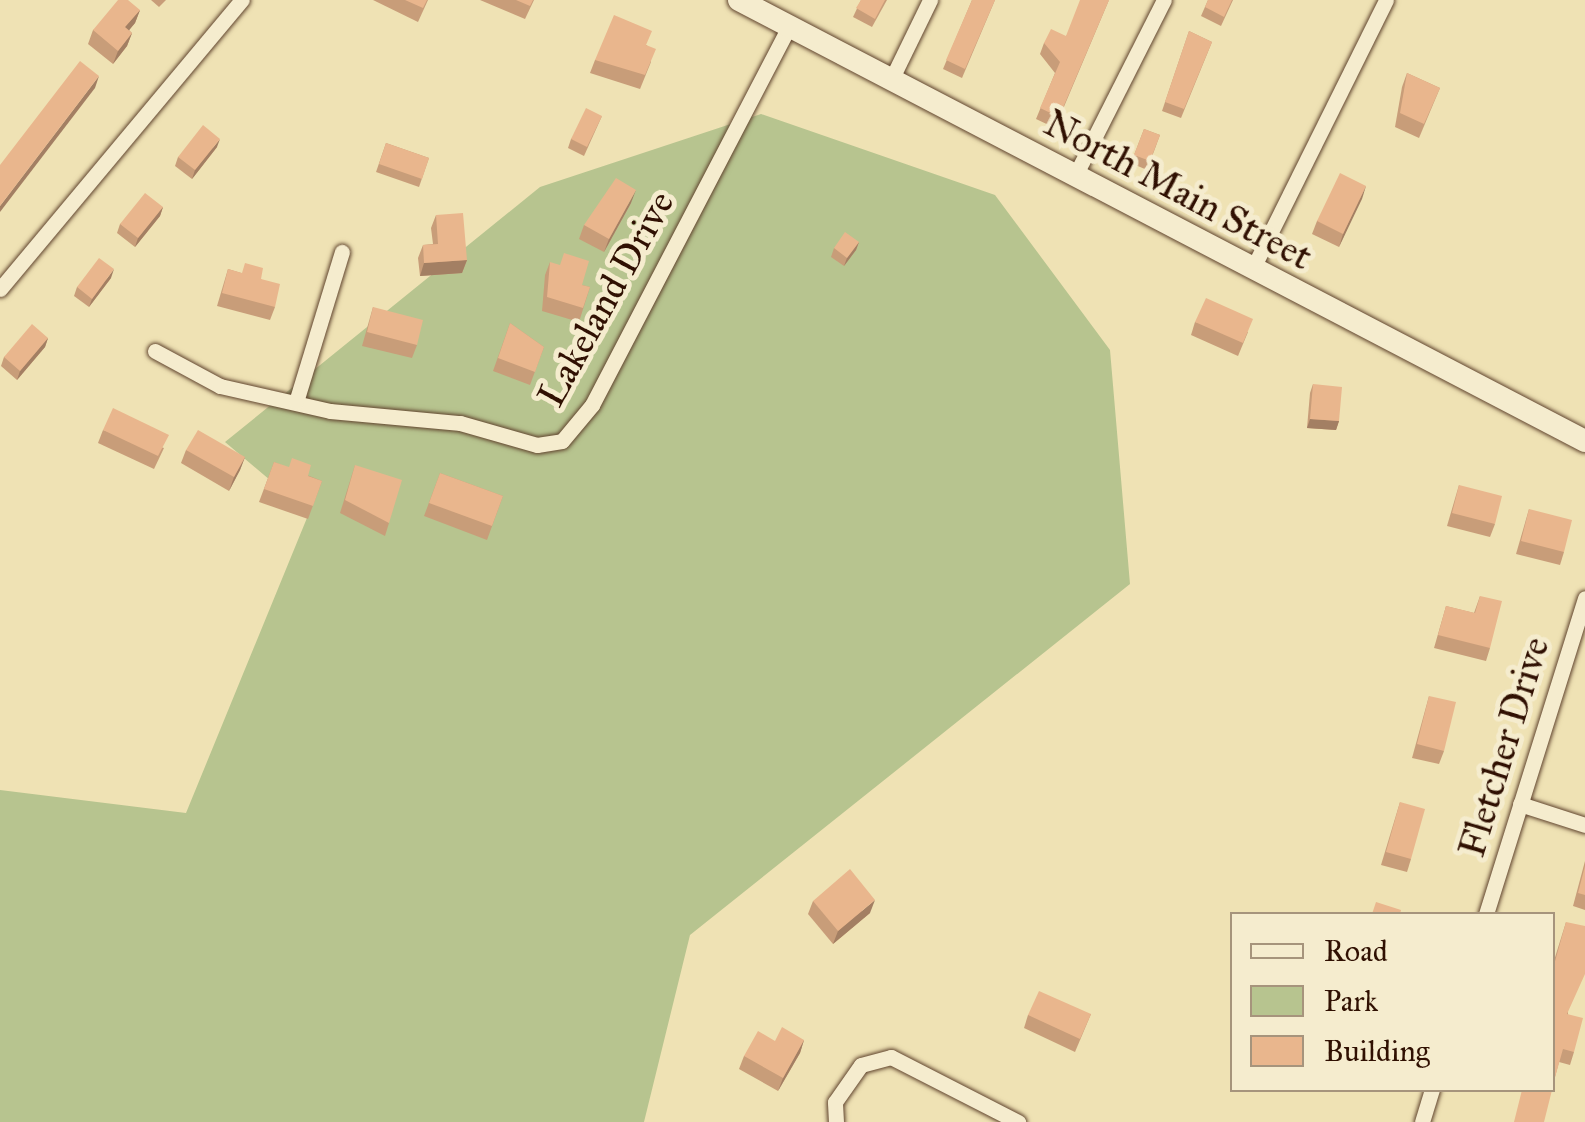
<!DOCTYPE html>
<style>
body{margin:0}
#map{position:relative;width:1585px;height:1122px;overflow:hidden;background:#efe2b4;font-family:"IM FELL Great Primer",serif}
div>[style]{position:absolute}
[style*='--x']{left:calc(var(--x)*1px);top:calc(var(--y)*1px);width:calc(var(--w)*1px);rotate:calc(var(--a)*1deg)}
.green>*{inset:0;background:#b7c48f}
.roads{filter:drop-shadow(0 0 2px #60442e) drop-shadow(0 0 2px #60442e)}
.street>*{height:15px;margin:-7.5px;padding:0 7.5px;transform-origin:7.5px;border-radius:7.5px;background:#f5ecce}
.secondary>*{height:22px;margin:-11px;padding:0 11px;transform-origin:11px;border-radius:11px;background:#f5ecce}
.wall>*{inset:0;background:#c89d79}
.shaded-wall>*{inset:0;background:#a37f63}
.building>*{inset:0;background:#e9b68d}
span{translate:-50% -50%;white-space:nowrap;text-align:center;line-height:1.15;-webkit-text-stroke:10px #f5ecce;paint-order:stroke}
.street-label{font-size:38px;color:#301002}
.legend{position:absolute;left:1230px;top:912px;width:325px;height:180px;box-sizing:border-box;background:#f5ecce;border:2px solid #a6947c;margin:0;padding:12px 18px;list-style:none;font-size:30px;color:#301002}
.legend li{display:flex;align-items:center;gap:20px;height:50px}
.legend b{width:50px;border:2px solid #a6947c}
</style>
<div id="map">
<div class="green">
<div style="clip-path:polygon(761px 114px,995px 195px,1110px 350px,1130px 584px,690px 935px,644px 1122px,0 1122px,0 790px,186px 813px,309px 513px,225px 442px,540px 187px)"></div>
</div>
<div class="roads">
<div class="street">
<div style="--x:892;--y:78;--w:87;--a:-64"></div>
<div style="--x:1075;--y:176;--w:197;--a:-63.2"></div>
<div style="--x:1253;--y:268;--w:299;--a:-63.6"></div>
<div style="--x:0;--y:289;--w:377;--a:-50.1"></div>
<div style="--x:155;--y:351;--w:74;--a:28.3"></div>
<div style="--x:220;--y:386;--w:113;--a:12.8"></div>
<div style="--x:330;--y:411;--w:131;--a:5.3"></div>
<div style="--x:460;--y:423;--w:80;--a:15.9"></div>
<div style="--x:537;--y:445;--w:25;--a:-9"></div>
<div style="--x:562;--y:441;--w:47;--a:-50.2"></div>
<div style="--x:592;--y:405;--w:426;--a:-62.5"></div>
<div style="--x:296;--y:402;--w:157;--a:-73"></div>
<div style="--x:1520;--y:804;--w:68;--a:17.9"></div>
<div style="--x:1486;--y:914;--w:331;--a:-72.6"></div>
<div style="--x:836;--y:1122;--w:20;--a:-93"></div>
<div style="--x:835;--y:1102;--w:45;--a:-54.9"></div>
<div style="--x:861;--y:1065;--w:31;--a:-15"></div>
<div style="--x:891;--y:1057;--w:143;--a:27.1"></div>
<div style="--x:1422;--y:1122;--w:34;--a:-73"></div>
</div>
<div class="secondary">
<div style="--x:739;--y:0;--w:954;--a:27.53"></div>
</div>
</div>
<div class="wall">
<div style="clip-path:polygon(151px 0,166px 0,159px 7px)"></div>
<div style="clip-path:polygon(373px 0,428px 0,418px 22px)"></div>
<div style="clip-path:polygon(480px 0,534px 0,525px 19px)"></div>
<div style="clip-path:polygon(861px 0,887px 0,872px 27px,853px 17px)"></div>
<div style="clip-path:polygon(972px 0,995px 0,962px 78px,943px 69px)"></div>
<div style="clip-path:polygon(1109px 0,1055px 128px,1036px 119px,1055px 73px,1040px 54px,1044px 43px,1066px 36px)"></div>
<div style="clip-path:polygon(1208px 0,1233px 0,1221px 26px,1201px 16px)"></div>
<div style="clip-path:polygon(140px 10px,135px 23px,129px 30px,132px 33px,127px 46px,113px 64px,88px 44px,93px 30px)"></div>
<div style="clip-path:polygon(1189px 31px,1212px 42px,1181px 118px,1162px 111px)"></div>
<div style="clip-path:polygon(647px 45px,651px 62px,640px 89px,590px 73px,595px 60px)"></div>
<div style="clip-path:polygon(1407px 73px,1440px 88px,1419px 138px,1395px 127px,1402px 87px)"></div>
<div style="clip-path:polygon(602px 116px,584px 156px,568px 148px,571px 139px)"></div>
<div style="clip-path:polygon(1144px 129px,1160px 135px,1147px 170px,1131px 163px)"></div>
<div style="clip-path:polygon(386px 143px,429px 158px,419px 187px,376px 172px)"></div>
<div style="clip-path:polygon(217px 147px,192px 179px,175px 166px,178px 157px)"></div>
<div style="clip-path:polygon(1366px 186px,1339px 247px,1312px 234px,1317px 221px)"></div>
<div style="clip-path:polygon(631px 203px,604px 252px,579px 239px,584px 225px)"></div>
<div style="clip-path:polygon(163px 207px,160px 216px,135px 247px,117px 233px,120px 224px)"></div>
<div style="clip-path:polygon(436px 215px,467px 260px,462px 273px,420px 276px,418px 258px,423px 245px,433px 244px,431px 228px)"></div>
<div style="clip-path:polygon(859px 242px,856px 250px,844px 266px,831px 257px,834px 248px)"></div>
<div style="clip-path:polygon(550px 262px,582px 285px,590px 287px,579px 322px,542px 311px,545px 275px)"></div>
<div style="clip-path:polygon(228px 269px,261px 279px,275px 307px,270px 320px,217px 306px)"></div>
<div style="clip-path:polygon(111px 278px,89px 307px,74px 296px,77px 287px)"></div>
<div style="clip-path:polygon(373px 307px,417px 345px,412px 358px,362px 346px)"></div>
<div style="clip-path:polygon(1195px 322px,1248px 332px,1238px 356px,1191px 335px)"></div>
<div style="clip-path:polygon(510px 323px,544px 347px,530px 385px,493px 371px)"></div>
<div style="clip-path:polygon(48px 338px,45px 347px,17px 380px,1px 366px,4px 357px)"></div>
<div style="clip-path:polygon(1313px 384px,1339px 421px,1336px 430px,1307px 428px,1310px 393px)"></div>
<div style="clip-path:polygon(103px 430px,164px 448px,154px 469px,98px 443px)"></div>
<div style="clip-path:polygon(186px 450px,245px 457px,240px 470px,229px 491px,181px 463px)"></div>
<div style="clip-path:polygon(274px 462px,322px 481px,308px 519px,259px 502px)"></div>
<div style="clip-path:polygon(355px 465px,389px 523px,385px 536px,340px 513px)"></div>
<div style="clip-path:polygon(440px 473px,503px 496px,487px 540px,424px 516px)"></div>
<div style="clip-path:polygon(1459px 485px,1495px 524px,1490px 537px,1447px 526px)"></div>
<div style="clip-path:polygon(1529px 509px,1564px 552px,1560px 565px,1516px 554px)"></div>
<div style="clip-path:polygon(1480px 596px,1490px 648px,1486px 661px,1434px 648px,1446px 606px,1474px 613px)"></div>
<div style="clip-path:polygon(1429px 696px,1444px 751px,1439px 764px,1412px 758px)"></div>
<div style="clip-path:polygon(1400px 802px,1411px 859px,1407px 872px,1381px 865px)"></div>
<div style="clip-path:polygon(1585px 861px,1585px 910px,1573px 906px)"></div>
<div style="clip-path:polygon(813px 901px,870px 913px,833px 944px,808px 914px)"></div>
<div style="clip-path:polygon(1566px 922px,1568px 1014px,1574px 1052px,1570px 1065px,1559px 1062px,1552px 1088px,1552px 967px)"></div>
<div style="clip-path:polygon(1091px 1014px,1075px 1052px,1024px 1028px,1028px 1015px)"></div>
<div style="clip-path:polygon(804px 1040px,800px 1053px,778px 1091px,739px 1069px,744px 1056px)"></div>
</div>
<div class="shaded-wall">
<div style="clip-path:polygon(140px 10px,135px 23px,121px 40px,125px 27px)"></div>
<div style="clip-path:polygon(132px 33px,127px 46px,113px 64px,118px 51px)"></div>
<div style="clip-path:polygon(99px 76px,95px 88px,0 212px,0 206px)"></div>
<div style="clip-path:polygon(220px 139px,217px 147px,192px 179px,195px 170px)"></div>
<div style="clip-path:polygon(1366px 186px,1362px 199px,1339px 247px,1343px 234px)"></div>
<div style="clip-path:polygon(636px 190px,631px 203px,604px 252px,609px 239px)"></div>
<div style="clip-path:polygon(163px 207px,160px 216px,135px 247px,138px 238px)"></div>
<div style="clip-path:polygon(859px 242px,856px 250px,844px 266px,847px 258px)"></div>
<div style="clip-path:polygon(467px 260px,462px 273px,420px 276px,424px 263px)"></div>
<div style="clip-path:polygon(114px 269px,111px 278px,89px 307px,92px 299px)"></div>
<div style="clip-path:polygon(48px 338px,45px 347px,17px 380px,20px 371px)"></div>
<div style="clip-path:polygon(1310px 419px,1339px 421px,1336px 430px,1307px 428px)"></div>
<div style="clip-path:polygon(245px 457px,240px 470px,229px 491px,234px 477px)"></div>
<div style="clip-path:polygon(875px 900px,870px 913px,833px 944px,838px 931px)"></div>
<div style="clip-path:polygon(804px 1040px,800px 1053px,778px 1091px,783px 1078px)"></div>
</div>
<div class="building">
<div style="clip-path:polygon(118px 0,128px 0,140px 10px,125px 27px,132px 33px,118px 51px,93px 30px)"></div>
<div style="clip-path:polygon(405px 0,427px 0,423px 8px)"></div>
<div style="clip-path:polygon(516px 0,533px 0,530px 6px)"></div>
<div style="clip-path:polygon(861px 0,885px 0,875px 19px,856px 8px)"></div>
<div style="clip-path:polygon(972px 0,995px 0,965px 69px,946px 60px)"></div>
<div style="clip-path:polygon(1080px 0,1109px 0,1059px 117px,1040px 108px,1060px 62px,1044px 43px,1051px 29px,1066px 36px)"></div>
<div style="clip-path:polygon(1208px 0,1232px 0,1224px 17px,1205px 7px)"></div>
<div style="clip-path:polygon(614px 15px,652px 31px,646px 45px,656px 49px,645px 75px,595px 60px)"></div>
<div style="clip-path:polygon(1189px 31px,1212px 42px,1184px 109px,1165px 102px)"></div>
<div style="clip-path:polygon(80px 61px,99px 76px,0 206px,0 165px)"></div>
<div style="clip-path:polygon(1407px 73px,1440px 88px,1424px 124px,1400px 113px)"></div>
<div style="clip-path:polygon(586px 108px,602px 116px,587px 147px,571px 139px)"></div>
<div style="clip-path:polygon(203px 125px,220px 139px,195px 170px,178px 157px)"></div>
<div style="clip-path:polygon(1144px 129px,1160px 135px,1150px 161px,1134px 155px)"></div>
<div style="clip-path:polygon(386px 143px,429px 158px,422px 179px,379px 164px)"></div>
<div style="clip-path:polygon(1340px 173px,1366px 186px,1343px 234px,1317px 221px)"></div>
<div style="clip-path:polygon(616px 178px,636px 190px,609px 239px,584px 225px)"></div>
<div style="clip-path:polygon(145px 193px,163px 207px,138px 238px,120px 224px)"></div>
<div style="clip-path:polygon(463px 213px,467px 260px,424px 263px,423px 245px,438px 244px,436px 215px)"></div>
<div style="clip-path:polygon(845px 232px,859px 242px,847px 258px,834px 248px)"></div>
<div style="clip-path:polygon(564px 253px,589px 261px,582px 285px,590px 287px,583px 308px,547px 297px,550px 262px,560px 265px)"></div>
<div style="clip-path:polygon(99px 258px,114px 269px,92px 299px,77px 287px)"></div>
<div style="clip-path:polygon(245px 263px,263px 268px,261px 279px,280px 284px,275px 307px,222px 293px,228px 269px,242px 273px)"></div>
<div style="clip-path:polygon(1206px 298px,1253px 319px,1243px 343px,1195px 322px)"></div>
<div style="clip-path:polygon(373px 307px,423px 320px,417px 345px,367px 332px)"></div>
<div style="clip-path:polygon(510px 323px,544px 347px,535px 372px,498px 358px)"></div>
<div style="clip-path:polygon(32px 324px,48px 338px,20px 371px,4px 357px)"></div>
<div style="clip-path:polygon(1313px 384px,1342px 387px,1339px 421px,1310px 419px)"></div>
<div style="clip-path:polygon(113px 408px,169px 435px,158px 456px,103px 430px)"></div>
<div style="clip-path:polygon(198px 430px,245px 457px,234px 477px,186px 450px)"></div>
<div style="clip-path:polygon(292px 458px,311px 465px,308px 476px,322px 481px,313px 506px,264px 489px,274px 462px,289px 467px)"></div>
<div style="clip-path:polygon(355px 465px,402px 480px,389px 523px,345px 500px)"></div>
<div style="clip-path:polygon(440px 473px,503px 496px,492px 526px,429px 503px)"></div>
<div style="clip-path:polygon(1459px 485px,1502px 496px,1495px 524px,1452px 513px)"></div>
<div style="clip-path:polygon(1529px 509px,1572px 520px,1564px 552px,1521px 541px)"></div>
<div style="clip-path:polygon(1480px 596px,1502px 601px,1490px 648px,1438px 635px,1446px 606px,1475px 613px)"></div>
<div style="clip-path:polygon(1429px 696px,1456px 702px,1444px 751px,1417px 744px)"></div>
<div style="clip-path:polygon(1400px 802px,1425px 809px,1411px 859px,1386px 852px)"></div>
<div style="clip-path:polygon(1585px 866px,1585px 895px,1578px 893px)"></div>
<div style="clip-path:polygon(850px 869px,875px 900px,838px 931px,813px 901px)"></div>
<div style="clip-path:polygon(1376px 902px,1401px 910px,1400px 914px,1372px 914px)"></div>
<div style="clip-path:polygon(1566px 922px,1585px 926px,1585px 974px,1567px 1014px,1583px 1018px,1574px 1052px,1563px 1049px,1552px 1088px,1552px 972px)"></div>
<div style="clip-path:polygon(1039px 991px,1091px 1014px,1080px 1039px,1028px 1015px)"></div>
<div style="clip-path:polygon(782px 1027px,804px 1040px,783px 1078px,744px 1056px,758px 1031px,775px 1041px)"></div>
<div style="clip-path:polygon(1522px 1090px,1552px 1090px,1544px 1122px,1514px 1122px)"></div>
</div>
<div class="street-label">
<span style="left:1178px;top:190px;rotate:28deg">North Main Street</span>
<span style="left:606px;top:299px;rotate:-61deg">Lakeland Drive</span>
<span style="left:1504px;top:747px;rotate:-73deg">Fletcher Drive</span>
</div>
<ul class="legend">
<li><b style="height:12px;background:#f5ecce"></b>Road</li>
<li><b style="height:28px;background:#b7c48f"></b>Park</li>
<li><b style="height:28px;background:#e9b68d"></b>Building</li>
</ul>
</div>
